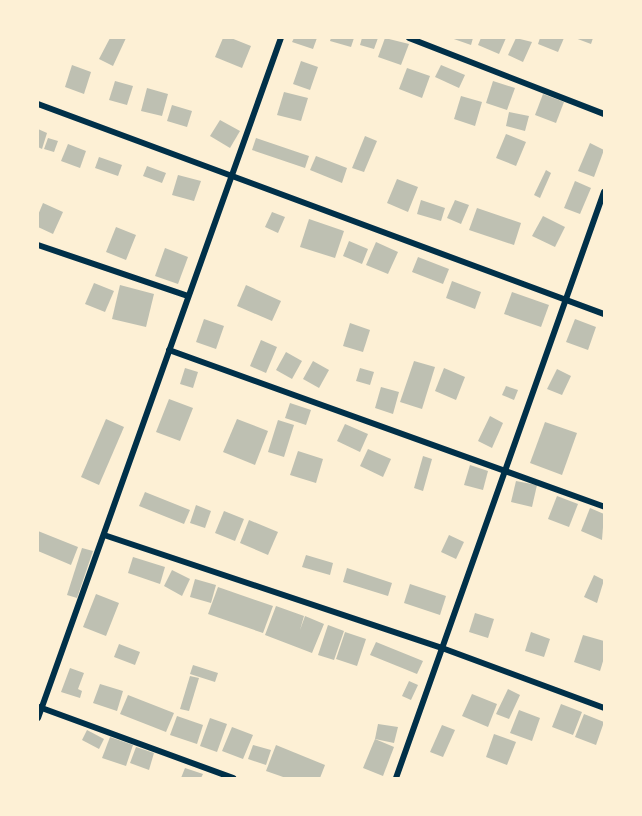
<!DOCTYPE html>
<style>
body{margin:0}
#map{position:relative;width:642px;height:816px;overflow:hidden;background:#fdf0d5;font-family:"Exo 2",sans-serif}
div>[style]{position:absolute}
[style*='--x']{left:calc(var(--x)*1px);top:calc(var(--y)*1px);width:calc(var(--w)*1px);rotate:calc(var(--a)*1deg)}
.building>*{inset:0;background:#bec0b2}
.minor>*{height:6px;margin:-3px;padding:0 3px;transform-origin:3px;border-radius:3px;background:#003049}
span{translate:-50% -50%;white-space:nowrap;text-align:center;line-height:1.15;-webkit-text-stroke:5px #fdf0d5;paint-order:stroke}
.frame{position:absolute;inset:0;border:39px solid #fdf0d5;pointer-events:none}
</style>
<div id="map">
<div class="building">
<div style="clip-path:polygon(110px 38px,126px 38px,113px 66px,99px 59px)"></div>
<div style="clip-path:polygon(223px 38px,231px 38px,251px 46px,242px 68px,215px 57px)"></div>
<div style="clip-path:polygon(294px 38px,317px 38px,313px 49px,292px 42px)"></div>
<div style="clip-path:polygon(331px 38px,354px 38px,351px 47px,330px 41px)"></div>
<div style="clip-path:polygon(362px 38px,378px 38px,374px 49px,360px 45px)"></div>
<div style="clip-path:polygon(385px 38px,409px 44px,401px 65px,378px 57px)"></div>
<div style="clip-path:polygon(451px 38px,473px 38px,471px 45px)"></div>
<div style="clip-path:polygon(481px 38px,506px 38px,499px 54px,478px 45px)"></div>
<div style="clip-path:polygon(516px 38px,532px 42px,523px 62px,508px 55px)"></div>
<div style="clip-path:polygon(540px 38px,564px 38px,558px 52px,538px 44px)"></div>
<div style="clip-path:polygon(575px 38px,593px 38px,591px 44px)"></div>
<div style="clip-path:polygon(301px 61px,318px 67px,310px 90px,293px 84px)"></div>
<div style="clip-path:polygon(72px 65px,91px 72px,84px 94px,65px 87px)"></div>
<div style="clip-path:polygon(441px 65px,465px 75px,459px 88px,435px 77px)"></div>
<div style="clip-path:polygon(407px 68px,430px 76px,422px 98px,399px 89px)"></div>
<div style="clip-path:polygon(115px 81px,133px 86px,127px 105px,109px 100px)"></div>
<div style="clip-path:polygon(493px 81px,515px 88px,507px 110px,486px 103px)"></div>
<div style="clip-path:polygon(147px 88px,168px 94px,162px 116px,141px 111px)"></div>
<div style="clip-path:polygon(284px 92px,308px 98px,301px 121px,277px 115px)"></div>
<div style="clip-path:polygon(543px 94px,564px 102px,556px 123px,535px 115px)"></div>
<div style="clip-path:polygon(461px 96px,482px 102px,475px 126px,454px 119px)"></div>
<div style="clip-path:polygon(172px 105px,192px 111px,187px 127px,167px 121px)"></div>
<div style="clip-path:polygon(509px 112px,529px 116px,525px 131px,506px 126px)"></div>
<div style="clip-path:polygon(220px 120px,240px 131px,230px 148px,210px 136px)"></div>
<div style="clip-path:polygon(38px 129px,47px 133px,42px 149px,38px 147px)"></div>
<div style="clip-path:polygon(506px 134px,526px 142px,516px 166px,496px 158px)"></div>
<div style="clip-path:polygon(365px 136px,377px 141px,364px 172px,352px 168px)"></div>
<div style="clip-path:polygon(48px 138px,58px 141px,54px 152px,44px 149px)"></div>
<div style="clip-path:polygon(256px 138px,309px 156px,305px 168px,252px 150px)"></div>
<div style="clip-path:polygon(590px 143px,604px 150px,594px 177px,578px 171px)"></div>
<div style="clip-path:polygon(68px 144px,86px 151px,80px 168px,61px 161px)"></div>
<div style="clip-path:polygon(316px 156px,347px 168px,342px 183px,310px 170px)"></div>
<div style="clip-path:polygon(99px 157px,122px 165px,118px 176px,95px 168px)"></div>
<div style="clip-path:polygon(147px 166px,166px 173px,162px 183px,143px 176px)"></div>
<div style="clip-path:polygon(546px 170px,551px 173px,540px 198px,534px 195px)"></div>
<div style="clip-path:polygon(178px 175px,201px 181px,194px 201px,172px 195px)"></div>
<div style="clip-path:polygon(397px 179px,418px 187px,408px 212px,387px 203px)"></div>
<div style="clip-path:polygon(575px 181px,591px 188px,580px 214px,564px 208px)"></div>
<div style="clip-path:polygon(421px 200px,445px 208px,441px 221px,417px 214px)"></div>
<div style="clip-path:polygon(455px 200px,469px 205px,461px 224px,447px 218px)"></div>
<div style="clip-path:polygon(43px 203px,63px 212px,53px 234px,38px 227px,38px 215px)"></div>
<div style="clip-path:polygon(477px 208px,521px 223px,514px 245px,469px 230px)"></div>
<div style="clip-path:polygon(272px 212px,285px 217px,278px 233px,265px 227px)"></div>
<div style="clip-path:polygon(543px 216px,565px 227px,555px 247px,532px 236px)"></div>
<div style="clip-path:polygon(309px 219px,344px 231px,335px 258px,300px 247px)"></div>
<div style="clip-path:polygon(116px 227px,136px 235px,126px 260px,106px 252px)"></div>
<div style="clip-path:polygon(349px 241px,368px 249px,362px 264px,343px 256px)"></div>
<div style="clip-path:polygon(376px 242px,398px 252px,388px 274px,366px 265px)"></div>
<div style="clip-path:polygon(165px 248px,188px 257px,178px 284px,155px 276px)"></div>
<div style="clip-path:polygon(418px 257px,449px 269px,443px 284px,412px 272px)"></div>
<div style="clip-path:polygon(452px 281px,481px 292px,475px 309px,446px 298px)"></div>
<div style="clip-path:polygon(94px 283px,114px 291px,105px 312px,85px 304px)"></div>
<div style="clip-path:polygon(120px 285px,154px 294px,146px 327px,112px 319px)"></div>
<div style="clip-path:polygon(246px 285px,281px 301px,272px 321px,237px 306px)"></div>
<div style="clip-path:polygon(512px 292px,549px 305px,541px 327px,504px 314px)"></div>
<div style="clip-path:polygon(204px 319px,224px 326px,216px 349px,196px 342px)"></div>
<div style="clip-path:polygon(575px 319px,596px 327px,588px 350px,566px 342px)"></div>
<div style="clip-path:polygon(350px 323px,370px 330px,363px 352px,343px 346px)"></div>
<div style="clip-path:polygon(261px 340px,277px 347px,266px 373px,250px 366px)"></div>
<div style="clip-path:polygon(286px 352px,302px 361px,292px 379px,276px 370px)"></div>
<div style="clip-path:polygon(313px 361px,329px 370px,319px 388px,303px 379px)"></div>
<div style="clip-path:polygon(414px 361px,435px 367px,422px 409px,400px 402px)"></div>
<div style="clip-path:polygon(185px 368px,198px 372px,193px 388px,180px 384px)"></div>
<div style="clip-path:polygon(360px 368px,374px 372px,370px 385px,356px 381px)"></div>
<div style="clip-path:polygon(444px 368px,465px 377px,456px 400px,435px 391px)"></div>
<div style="clip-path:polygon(557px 369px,571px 376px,562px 395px,547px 389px)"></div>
<div style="clip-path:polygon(506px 386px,518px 390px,514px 400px,502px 395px)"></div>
<div style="clip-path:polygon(381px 387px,399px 392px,393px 414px,375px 408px)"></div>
<div style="clip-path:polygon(169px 399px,193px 408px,180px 441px,156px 432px)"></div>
<div style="clip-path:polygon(290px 403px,311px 410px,306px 425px,285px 418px)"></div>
<div style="clip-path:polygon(490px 416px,503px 423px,492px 448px,478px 441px)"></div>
<div style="clip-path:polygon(106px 419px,124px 427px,99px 485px,81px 477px)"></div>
<div style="clip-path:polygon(237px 419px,268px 431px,255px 465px,223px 452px)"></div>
<div style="clip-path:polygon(278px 420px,294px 425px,284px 457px,268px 452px)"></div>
<div style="clip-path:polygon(545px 422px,577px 433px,562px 475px,530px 463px)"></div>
<div style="clip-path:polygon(345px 424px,368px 434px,360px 452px,337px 441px)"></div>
<div style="clip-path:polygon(368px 449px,391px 459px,383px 477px,360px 466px)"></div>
<div style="clip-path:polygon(298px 451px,323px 459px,316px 483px,290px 475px)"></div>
<div style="clip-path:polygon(423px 456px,432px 459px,423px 491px,414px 488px)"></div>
<div style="clip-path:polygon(470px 465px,488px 471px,483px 490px,464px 485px)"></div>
<div style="clip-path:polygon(516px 481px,537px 485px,532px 507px,511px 502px)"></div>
<div style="clip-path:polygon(145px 492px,190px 510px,184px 524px,139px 506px)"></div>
<div style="clip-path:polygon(557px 496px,578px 504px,569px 527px,548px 519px)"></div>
<div style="clip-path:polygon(196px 505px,211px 511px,205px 528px,190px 523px)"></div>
<div style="clip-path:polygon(590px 508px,604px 514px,602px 540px,581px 531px)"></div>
<div style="clip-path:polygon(224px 511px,244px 519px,235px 541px,215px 533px)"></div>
<div style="clip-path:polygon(249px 520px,278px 532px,268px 555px,240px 543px)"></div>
<div style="clip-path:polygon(38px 531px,78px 547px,71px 565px,38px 551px)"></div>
<div style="clip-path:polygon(449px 535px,464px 542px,456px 559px,441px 552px)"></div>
<div style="clip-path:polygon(82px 548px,93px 551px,77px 598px,67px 595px)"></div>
<div style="clip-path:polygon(306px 555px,333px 563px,330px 575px,302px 567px)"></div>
<div style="clip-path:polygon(133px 557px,165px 567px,160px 584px,128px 573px)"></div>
<div style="clip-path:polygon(347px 568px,392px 583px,388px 596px,343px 582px)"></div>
<div style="clip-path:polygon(172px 570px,190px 579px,182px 596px,164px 586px)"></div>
<div style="clip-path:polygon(594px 575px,604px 580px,597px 603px,584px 597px)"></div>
<div style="clip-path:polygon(195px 579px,216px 585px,211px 603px,190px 597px)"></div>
<div style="clip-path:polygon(410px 584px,446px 596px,440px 615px,404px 603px)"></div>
<div style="clip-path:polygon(218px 587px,273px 606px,263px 633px,208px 614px)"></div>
<div style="clip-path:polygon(96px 594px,119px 603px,106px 636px,83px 627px)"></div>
<div style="clip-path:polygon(276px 606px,304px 616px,300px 630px,305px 616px,324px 624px,312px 653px,265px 635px)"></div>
<div style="clip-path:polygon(475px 613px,494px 619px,488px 638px,469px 632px)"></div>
<div style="clip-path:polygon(328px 625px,344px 631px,334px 660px,318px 655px)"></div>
<div style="clip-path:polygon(345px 632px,366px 639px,357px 666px,336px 659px)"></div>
<div style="clip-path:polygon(531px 632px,550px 639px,544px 657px,525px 651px)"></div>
<div style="clip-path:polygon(583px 635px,604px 641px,604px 658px,600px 671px,574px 662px)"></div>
<div style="clip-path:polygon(376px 642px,423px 661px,417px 674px,370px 655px)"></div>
<div style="clip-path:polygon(119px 644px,140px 652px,135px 665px,114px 657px)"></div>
<div style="clip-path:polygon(193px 665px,218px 673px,215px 682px,190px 674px)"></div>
<div style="clip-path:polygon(70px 668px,84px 673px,78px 689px,82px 691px,80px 698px,61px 692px)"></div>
<div style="clip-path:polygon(190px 676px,199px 678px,189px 711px,180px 709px)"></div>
<div style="clip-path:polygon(409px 681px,418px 685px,411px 700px,402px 696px)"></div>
<div style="clip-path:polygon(100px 684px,123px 691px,117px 711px,93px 703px)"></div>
<div style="clip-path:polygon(508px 689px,520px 695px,509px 719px,496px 714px)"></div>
<div style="clip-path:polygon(472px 694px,497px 704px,488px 727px,462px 716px)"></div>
<div style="clip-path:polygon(128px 695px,174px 713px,166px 732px,120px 714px)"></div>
<div style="clip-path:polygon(561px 704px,582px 712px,573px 735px,552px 727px)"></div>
<div style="clip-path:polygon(519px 710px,540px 718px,532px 741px,510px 733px)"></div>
<div style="clip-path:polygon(584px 714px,604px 722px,596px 745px,575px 737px)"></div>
<div style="clip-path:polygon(177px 716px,203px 725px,197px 744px,170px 735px)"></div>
<div style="clip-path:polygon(210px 718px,227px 724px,217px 752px,200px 746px)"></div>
<div style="clip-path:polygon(378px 724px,398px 727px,394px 743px,375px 739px)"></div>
<div style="clip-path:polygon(442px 725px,455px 730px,443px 757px,430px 752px)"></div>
<div style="clip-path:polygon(232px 727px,253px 735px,243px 759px,222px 751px)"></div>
<div style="clip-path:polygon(87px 730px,104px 739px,99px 749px,82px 740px)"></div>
<div style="clip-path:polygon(494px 734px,516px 742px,507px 765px,486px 757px)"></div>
<div style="clip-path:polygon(110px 737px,133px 745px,126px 766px,102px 758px)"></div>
<div style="clip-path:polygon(375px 739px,394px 747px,383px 776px,363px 768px)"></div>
<div style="clip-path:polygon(253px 745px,271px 750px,266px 765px,248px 759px)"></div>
<div style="clip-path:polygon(276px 745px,325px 765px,320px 778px,286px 778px,266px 771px)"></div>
<div style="clip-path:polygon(136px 747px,154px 753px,149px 770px,130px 763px)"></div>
<div style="clip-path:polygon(185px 768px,203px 774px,201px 778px,181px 778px)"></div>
</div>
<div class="minor">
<div style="--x:409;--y:38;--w:209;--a:21.3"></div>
<div style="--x:38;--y:104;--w:604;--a:20.36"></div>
<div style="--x:38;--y:245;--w:158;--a:18.8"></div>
<div style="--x:169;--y:350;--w:462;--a:19.8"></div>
<div style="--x:104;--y:535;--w:356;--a:18.5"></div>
<div style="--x:442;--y:648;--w:173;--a:20.3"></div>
<div style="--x:39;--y:707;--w:207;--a:20.1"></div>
<div style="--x:38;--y:718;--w:722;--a:-70.34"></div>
<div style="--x:396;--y:778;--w:622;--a:-70.46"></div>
</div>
<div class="frame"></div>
</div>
